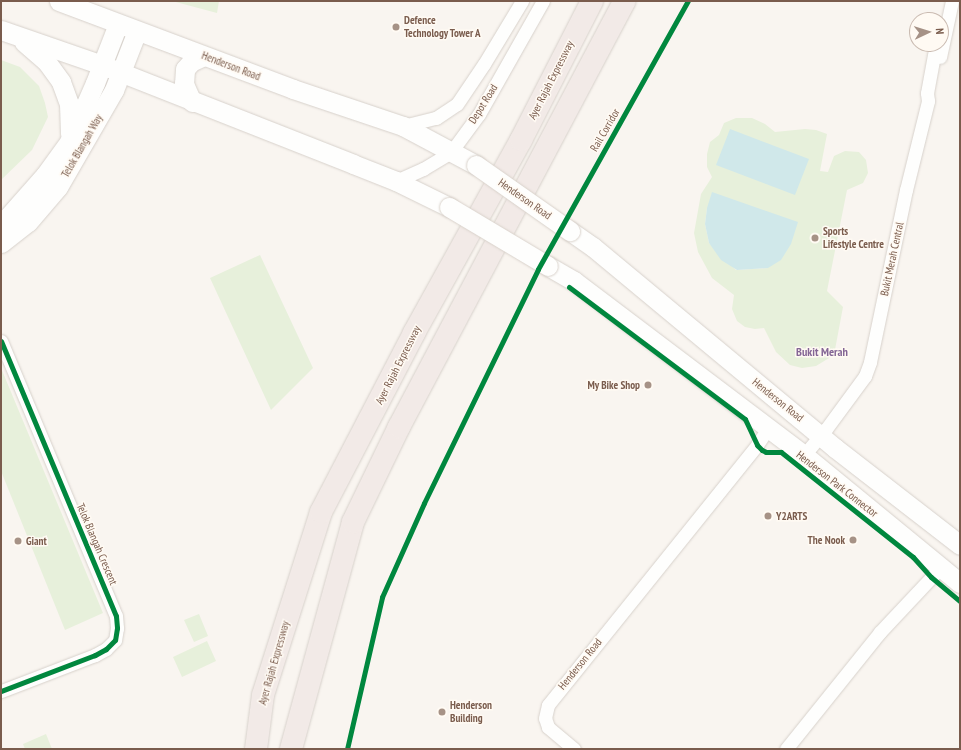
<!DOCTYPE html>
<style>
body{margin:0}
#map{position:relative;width:961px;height:750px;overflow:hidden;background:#f9f5f0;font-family:"PT Sans Narrow",sans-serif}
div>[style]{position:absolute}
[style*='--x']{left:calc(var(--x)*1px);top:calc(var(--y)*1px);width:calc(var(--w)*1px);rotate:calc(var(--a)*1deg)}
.green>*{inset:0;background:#e7f0db}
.water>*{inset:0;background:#d0e8ea}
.roads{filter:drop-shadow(0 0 1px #d7d1cb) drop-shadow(0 0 1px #d7d1cb)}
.minor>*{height:13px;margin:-6.5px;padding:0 6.5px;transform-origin:6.5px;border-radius:6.5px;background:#fefefd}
.secondary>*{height:19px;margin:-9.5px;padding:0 9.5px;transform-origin:9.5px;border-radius:9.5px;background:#fefefd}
.motorway>*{height:22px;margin:-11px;padding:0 11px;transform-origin:11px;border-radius:11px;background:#f2eae7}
.bridges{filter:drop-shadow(0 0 1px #d9d2cb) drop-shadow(0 0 1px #d9d2cb)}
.secondary-bridge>*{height:19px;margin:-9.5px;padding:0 9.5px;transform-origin:9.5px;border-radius:9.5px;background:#fefefd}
.cycleway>*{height:5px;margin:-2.5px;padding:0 2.5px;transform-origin:2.5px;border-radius:2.5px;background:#00873e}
.dots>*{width:11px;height:11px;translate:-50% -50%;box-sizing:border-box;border:2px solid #fffaf3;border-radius:50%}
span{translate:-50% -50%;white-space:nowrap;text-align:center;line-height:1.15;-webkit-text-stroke:3px #fffaf3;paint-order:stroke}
.poi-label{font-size:11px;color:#7a5c4d;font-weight:700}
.left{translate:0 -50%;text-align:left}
.right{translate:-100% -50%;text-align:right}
.street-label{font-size:11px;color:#7a5c4d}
.neighbourhood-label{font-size:12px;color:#846695;font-weight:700}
.frame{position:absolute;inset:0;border:2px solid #7a5c4d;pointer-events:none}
.north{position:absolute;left:909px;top:12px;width:40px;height:40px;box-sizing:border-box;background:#fffaf3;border:1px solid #cabbb1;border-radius:50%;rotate:86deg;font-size:11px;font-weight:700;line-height:16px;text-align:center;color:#7a5c4d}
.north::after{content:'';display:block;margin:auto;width:14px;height:18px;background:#a69286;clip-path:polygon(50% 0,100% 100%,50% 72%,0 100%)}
</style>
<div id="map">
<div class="green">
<div style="clip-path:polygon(172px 1px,219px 1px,217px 13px)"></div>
<div style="clip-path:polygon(1px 60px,20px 67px,39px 86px,45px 103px,48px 117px,32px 150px,1px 180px)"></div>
<div style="clip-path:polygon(evenodd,736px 118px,752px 118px,765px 124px,775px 132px,805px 129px,816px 130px,827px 134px,820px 171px,828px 172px,834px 156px,845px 151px,859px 152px,866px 160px,868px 173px,863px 183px,847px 190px,827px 291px,843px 307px,834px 355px,816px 366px,802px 368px,790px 365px,776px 352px,764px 328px,755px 329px,745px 327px,737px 321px,732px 309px,734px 295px,712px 278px,698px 252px,694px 233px,701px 194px,712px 177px,707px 167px,707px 154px,710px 142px,719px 135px,724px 123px,736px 118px,707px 208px,768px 268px,736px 270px,709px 243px,705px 224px,707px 208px)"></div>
<div style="clip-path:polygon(260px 255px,313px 368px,271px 410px,210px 278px)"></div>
<div style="clip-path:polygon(1px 368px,103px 613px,65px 630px,1px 471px)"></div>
<div style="clip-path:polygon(199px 614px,208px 636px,194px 642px,184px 620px)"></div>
<div style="clip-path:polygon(207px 641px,216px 661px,182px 677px,173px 657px)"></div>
<div style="clip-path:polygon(46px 734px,52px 749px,25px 749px,23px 744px)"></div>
</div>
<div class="water">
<div style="clip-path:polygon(730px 129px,809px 159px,795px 195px,716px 165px)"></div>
<div style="clip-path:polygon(712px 192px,798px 222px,791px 244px,781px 260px,768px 268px,737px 270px,721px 260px,709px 243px,705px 224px,707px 208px)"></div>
</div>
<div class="roads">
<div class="minor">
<div style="--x:940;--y:57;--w:57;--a:-77.9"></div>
<div style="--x:403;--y:126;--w:34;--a:-14"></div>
<div style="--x:436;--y:118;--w:25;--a:-34"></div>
<div style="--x:457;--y:104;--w:48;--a:-56"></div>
<div style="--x:484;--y:64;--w:74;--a:-58.9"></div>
<div style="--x:396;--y:181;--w:30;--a:-24"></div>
<div style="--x:423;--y:169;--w:33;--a:-31"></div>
<div style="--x:451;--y:152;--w:47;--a:-53.6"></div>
<div style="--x:479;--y:114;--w:130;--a:-60.5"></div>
<div style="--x:1;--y:341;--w:298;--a:67.3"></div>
<div style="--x:116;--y:616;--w:12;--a:85"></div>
<div style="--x:117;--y:628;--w:12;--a:99"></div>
<div style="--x:115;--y:640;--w:13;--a:135"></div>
<div style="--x:106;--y:649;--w:13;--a:151"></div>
<div style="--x:95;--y:655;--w:101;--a:159"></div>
<div style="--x:804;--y:455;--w:34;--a:-50"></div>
<div style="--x:826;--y:429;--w:66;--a:-53.7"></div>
<div style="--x:865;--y:376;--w:15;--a:-70"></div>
<div style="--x:870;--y:362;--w:176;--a:-78.2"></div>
<div style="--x:906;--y:190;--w:92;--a:-76.1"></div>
<div style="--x:928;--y:101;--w:8;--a:-97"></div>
<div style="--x:927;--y:93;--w:50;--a:-79.6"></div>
<div style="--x:574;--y:749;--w:34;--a:-140"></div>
<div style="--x:548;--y:727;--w:9;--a:-108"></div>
<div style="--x:545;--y:718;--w:13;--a:-77"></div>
<div style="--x:548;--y:705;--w:334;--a:-51.2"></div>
<div style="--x:757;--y:445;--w:20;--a:-57"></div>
<div style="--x:786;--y:749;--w:150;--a:-51.2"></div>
<div style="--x:880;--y:632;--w:88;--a:-46.8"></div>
</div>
<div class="secondary">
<div style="--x:59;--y:1;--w:250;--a:20.6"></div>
<div style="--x:293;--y:89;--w:116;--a:18.6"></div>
<div style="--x:403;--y:126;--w:83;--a:28.1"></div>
<div style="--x:1;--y:30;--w:107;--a:19.1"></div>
<div style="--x:102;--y:65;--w:270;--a:21.5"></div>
<div style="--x:353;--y:164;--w:46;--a:21.6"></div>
<div style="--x:396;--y:181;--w:59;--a:26.1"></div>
<div style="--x:24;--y:42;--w:29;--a:41"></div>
<div style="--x:46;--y:61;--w:26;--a:54"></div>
<div style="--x:61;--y:82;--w:23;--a:70"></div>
<div style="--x:69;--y:104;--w:30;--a:88"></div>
<div style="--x:192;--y:102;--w:20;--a:-114"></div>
<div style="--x:184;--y:84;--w:15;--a:-86"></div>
<div style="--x:185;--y:69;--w:9;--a:-49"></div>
<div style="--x:191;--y:62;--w:14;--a:-25"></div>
<div style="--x:1;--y:223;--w:8;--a:-40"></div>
<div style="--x:7;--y:218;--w:57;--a:-48.5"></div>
<div style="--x:45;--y:175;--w:41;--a:-54"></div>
<div style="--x:69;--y:142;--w:64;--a:-66.2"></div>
<div style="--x:95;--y:83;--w:63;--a:-68.7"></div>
<div style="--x:570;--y:231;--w:28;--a:35"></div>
<div style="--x:593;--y:247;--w:315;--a:39.7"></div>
<div style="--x:835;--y:448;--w:158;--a:37.8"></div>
<div style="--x:1;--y:243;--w:34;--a:-38"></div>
<div style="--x:28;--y:222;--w:46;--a:-49.4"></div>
<div style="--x:58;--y:187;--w:112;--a:-60"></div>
<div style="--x:114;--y:90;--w:63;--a:-68.7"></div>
<div style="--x:548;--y:266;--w:30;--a:30"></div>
<div style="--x:574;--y:281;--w:288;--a:37.1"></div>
<div style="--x:804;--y:455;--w:202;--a:39.4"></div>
</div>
<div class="motorway">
<div style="--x:256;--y:749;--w:54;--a:-82.6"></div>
<div style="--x:263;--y:695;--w:192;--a:-72.4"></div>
<div style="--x:321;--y:512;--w:202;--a:-62.5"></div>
<div style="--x:414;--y:333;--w:221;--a:-61"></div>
<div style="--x:521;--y:140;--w:156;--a:-62.9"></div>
<div style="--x:291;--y:749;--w:235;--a:-74.7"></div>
<div style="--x:353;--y:522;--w:106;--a:-64.2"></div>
<div style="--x:399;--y:427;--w:482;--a:-62.1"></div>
</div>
</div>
<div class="bridges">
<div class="secondary-bridge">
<div style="--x:476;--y:165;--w:115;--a:35.1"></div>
<div style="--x:449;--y:207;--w:115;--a:30.8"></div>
</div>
</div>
<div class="cycleway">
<div style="--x:569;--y:287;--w:220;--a:36.9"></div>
<div style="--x:745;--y:419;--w:29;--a:65"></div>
<div style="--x:757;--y:445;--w:7;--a:45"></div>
<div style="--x:762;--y:450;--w:4;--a:27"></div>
<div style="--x:766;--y:452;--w:15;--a:0"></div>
<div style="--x:781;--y:452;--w:169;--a:38.5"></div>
<div style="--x:913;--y:557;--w:27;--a:48"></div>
<div style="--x:931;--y:577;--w:38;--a:40"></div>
<div style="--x:1;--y:341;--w:298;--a:67.3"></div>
<div style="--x:116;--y:616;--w:12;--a:85"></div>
<div style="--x:117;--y:628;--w:12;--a:99"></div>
<div style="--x:115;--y:640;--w:13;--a:135"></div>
<div style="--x:106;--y:649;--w:13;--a:151"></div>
<div style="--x:95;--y:655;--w:101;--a:159"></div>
<div style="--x:347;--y:749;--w:156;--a:-77"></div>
<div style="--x:382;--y:597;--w:103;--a:-65.9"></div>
<div style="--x:424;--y:503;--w:260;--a:-64"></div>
<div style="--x:538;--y:269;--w:307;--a:-60.8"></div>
</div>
<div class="dots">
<div style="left:396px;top:27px;background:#a69286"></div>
<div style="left:815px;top:238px;background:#a69286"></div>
<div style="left:648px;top:385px;background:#a69286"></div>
<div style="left:768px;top:516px;background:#a69286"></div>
<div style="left:853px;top:540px;background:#a69286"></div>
<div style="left:18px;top:541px;background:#a69286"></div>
<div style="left:442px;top:712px;background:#a69286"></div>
</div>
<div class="poi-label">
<span class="left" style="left:404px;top:27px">Defence<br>Technology Tower A</span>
<span class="left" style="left:823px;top:238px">Sports<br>Lifestyle Centre</span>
<span class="right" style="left:640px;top:385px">My Bike Shop</span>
<span class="left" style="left:776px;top:516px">Y2ARTS</span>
<span class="right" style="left:845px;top:540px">The Nook</span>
<span class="left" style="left:26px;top:541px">Giant</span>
<span class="left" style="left:450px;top:712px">Henderson<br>Building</span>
</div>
<div class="street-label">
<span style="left:231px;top:66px;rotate:21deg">Henderson Road</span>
<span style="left:551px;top:80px;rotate:-63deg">Ayer Rajah Expressway</span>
<span style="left:483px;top:104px;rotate:-58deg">Depot Road</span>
<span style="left:605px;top:130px;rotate:-60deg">Rail Corridor</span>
<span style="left:82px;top:146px;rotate:-60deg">Telok Blangah Way</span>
<span style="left:525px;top:199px;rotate:35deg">Henderson Road</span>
<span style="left:892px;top:259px;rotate:-78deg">Bukit Merah Central</span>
<span style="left:398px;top:365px;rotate:-63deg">Ayer Rajah Expressway</span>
<span style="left:778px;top:400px;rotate:39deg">Henderson Road</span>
<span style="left:837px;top:484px;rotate:38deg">Henderson Park Connector</span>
<span style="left:97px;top:544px;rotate:67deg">Telok Blangah Crescent</span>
<span style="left:274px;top:663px;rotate:-74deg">Ayer Rajah Expressway</span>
<span style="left:580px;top:664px;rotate:-51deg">Henderson Road</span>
</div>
<div class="neighbourhood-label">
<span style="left:822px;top:352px">Bukit Merah</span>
</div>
<div class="frame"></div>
<div class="north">N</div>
</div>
